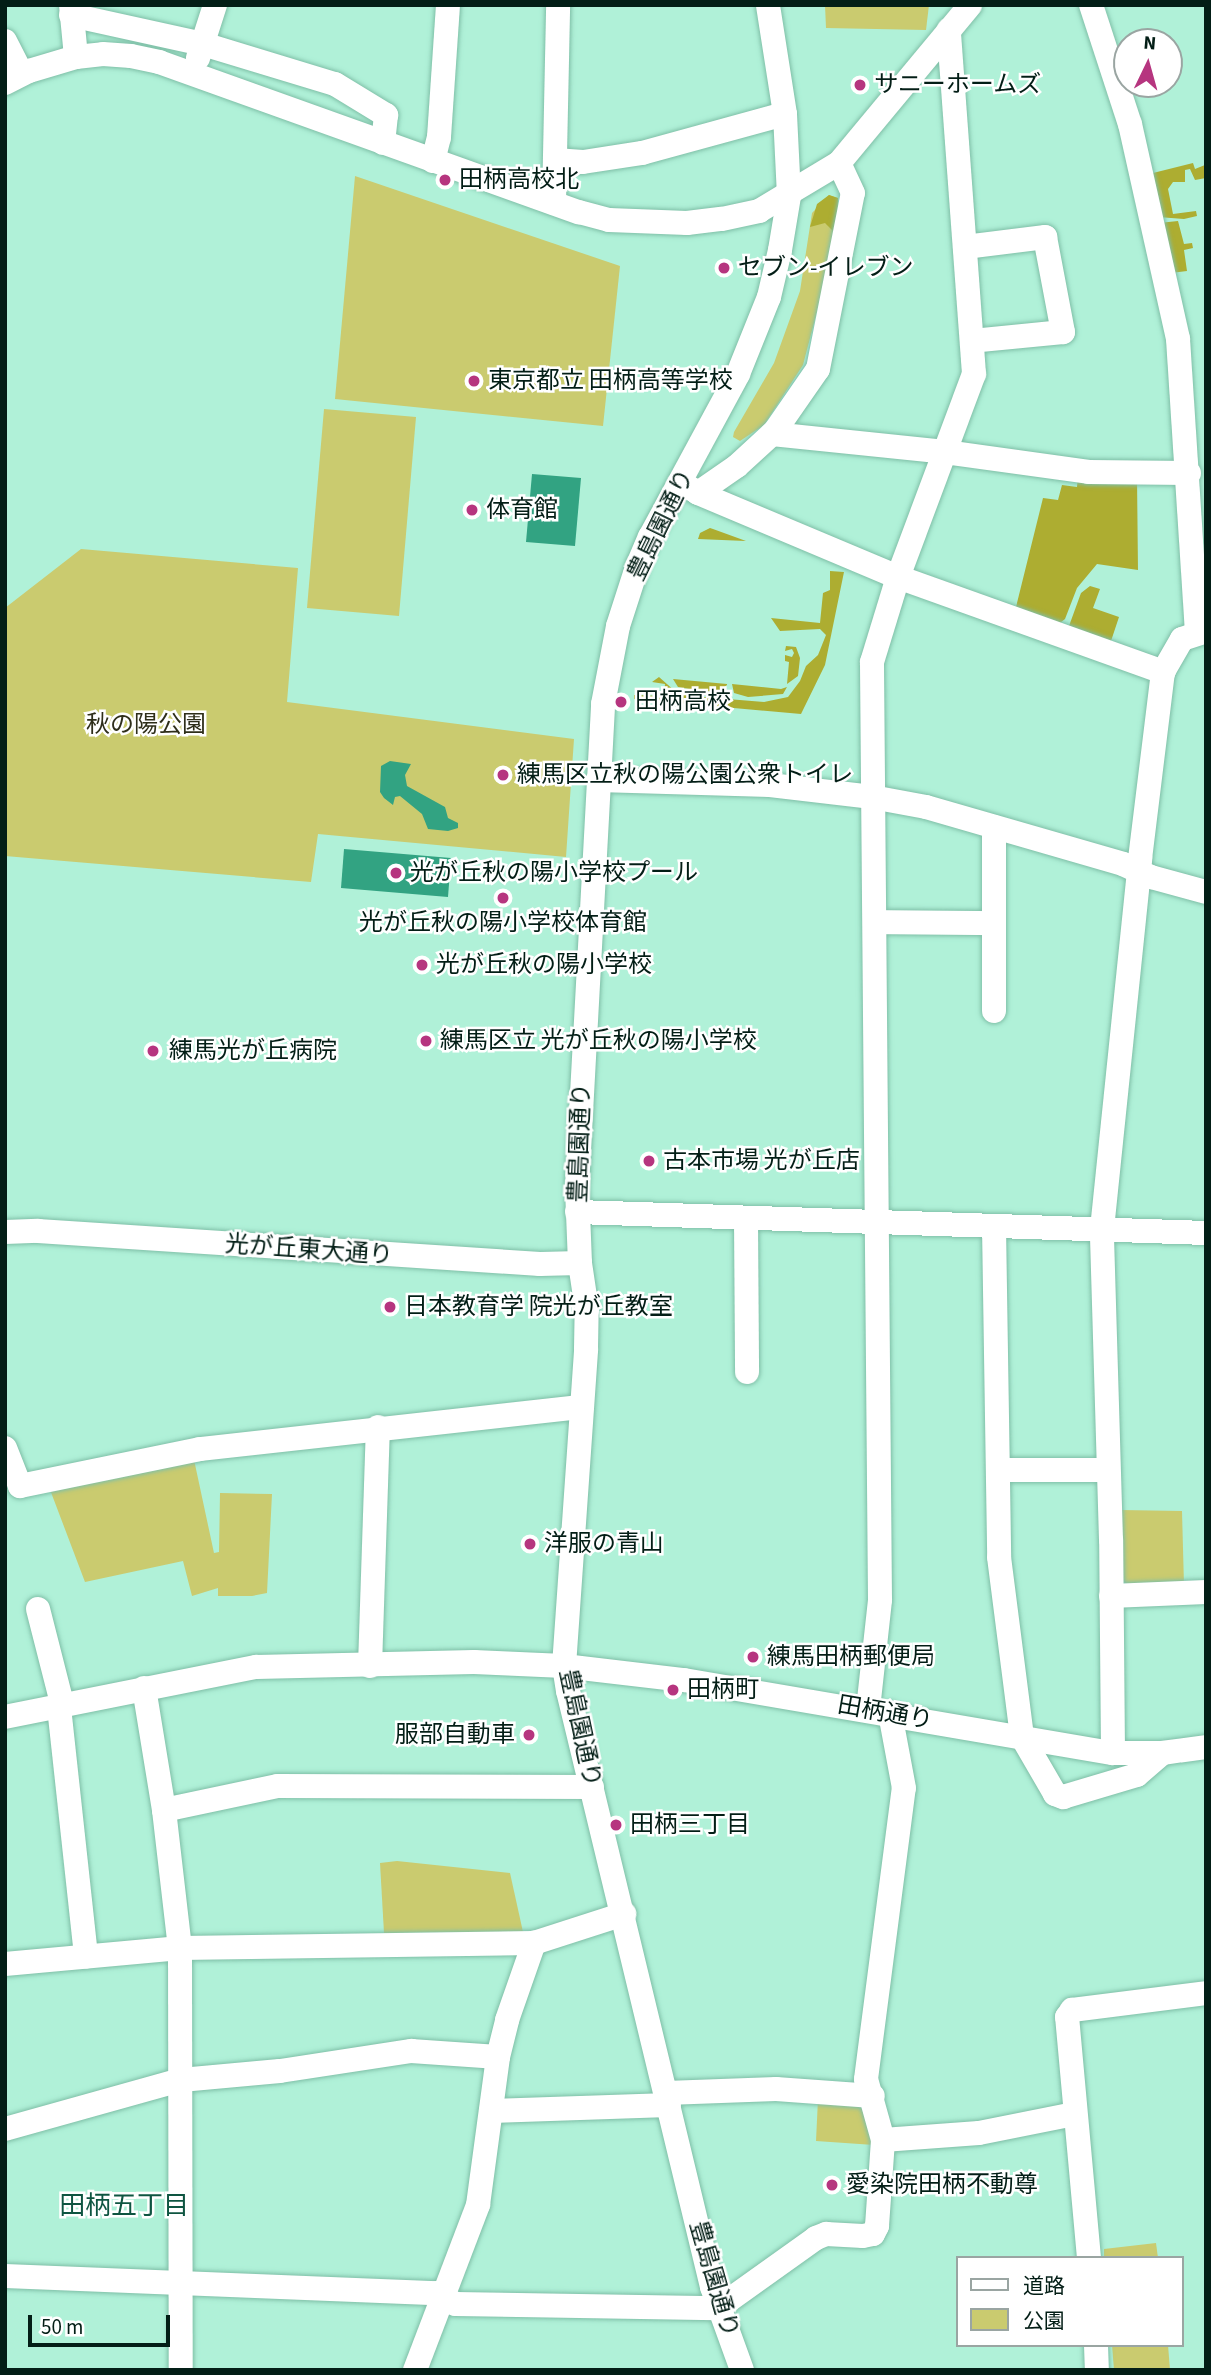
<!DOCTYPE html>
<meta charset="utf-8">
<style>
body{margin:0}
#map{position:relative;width:1211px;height:2375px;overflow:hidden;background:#b0f1d8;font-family:"Source Sans 3","Noto Sans JP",sans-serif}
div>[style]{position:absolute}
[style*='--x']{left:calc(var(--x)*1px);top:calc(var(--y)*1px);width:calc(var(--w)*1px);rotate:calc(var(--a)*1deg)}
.green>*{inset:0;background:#cacb6f}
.forest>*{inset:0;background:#adad31}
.water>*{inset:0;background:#32a382}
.roads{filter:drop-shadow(0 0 2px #7fbfa7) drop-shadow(0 0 2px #7fbfa7)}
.minor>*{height:24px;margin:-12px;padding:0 12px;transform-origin:12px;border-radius:12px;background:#fff}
.dots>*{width:19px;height:19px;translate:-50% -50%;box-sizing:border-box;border:4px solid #fff;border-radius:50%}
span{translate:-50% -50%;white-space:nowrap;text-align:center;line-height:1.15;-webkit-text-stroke:5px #fff;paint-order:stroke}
.poi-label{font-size:24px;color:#031e16}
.left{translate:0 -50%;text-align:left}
.right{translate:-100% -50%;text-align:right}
.street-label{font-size:24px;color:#031e16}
.park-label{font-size:24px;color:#2e2e1a}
.neighbourhood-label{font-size:26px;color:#0e5541}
.frame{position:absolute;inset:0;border:7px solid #031e16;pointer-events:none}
.legend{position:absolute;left:956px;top:2256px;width:228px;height:91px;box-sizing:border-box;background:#fff;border:2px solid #9aa5a2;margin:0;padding:9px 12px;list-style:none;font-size:21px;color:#031e16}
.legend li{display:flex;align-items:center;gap:14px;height:35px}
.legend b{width:35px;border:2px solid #9aa5a2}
.north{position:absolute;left:1113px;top:28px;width:70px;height:70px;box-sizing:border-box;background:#fff;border:2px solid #9aa5a2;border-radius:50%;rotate:5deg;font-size:19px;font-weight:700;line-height:28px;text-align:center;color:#031e16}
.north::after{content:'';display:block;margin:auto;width:24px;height:32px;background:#b6357f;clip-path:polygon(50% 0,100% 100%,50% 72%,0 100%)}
.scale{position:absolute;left:28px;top:2315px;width:142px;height:32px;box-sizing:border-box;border:4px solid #031e16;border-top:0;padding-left:9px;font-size:21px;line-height:24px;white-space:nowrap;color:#031e16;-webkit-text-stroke:5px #fff;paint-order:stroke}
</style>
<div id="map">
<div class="green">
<div style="clip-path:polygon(825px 5px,929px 5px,926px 30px,826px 28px)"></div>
<div style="clip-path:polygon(355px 176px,620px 266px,603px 426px,335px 399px)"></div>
<div style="clip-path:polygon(829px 195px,838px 198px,837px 235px,803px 365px,764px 425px,740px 441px,733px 437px,734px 432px,774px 363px,800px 291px,812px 213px)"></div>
<div style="clip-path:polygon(324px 409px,416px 417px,399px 616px,307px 608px)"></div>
<div style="clip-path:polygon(81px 549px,298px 568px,287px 702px,574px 739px,566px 857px,318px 834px,311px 882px,5px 856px,5px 608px)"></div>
<div style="clip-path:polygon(193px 1455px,214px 1553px,219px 1552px,220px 1493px,272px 1494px,267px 1593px,252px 1596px,218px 1596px,218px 1588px,192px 1596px,183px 1561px,85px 1582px,49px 1487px)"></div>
<div style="clip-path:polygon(1120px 1510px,1182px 1511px,1184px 1585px,1129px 1587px,1121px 1579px)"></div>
<div style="clip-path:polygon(397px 1861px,510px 1873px,523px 1932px,384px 1933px,380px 1863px)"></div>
<div style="clip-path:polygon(818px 2099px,868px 2104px,874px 2145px,816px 2141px)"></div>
<div style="clip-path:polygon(1156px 2243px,1158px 2258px,1104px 2258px,1104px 2249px)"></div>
<div style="clip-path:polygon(1112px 2345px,1168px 2345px,1170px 2370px,1114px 2370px)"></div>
</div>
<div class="forest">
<div style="clip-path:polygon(1204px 159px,1206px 159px,1206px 178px,1195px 180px,1190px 169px,1185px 170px,1185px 182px,1173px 182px,1168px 189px,1173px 214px,1196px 211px,1197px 216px,1184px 219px,1158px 217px,1149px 174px,1193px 163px,1195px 169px,1205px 165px)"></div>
<div style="clip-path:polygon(829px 195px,838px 198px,837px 235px,825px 223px,810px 227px,817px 204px)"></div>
<div style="clip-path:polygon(1178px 221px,1184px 244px,1192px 243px,1193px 248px,1184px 250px,1187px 271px,1171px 273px,1159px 223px)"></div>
<div style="clip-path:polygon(1078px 476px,1137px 477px,1138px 570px,1097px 564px,1077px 588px,1065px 619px,1056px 626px,1015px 611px,1043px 498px,1058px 500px,1062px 485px,1077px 487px)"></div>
<div style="clip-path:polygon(710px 528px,713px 529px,746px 541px,698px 539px,700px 533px)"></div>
<div style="clip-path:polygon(830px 571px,844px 572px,825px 665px,801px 714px,634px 699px,634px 695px,664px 696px,665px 684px,652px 682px,659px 677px,676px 692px,703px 697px,764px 702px,788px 697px,800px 681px,806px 666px,818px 655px,826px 635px,820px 629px,780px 631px,771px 618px,820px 623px,823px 593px,830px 590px)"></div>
<div style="clip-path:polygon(1090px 586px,1100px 589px,1093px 608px,1119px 617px,1109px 647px,1069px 626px,1081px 593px)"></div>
<div style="clip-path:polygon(786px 646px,796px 647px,800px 658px,798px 676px,787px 684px,789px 662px,785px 661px,785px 655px,792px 657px,794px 653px,792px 649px,785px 651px)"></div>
<div style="clip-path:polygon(673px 679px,727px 684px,727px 685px,718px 692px,700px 691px,678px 687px)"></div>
<div style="clip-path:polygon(732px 684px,781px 689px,787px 687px,783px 694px,748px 697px,734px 693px)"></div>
</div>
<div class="water">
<div style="clip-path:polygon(532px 474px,581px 478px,575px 546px,526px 542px)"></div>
<div style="clip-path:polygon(390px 761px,411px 764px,405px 775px,407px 786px,445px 807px,448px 818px,458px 823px,458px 828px,448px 831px,428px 829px,422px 814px,400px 796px,395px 797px,393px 805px,384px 798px,380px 792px,381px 766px)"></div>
<div style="clip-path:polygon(344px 849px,451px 858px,448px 897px,341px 888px)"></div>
</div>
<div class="roads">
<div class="minor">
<div style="--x:71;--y:5;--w:52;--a:84.5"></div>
<div style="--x:1091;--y:5;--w:125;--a:71.9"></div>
<div style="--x:1130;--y:124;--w:220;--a:77.4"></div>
<div style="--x:1178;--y:339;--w:294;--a:86.3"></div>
<div style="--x:71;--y:15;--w:135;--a:12.4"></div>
<div style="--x:203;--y:44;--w:138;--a:16.9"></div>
<div style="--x:335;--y:84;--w:60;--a:31.3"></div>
<div style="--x:386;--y:115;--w:28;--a:96"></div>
<div style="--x:5;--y:41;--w:37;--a:63"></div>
<div style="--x:198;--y:58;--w:56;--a:-72.2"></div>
<div style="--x:5;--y:83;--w:27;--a:-27"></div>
<div style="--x:29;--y:71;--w:49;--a:-16.6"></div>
<div style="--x:76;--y:57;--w:27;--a:-6"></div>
<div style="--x:103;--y:54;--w:28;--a:4"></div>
<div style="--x:131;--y:56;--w:29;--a:12"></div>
<div style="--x:159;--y:62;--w:446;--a:19.7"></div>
<div style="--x:579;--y:212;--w:31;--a:15"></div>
<div style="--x:609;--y:220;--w:78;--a:2.2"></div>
<div style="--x:687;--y:223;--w:35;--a:-7"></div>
<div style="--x:722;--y:219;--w:38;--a:-12"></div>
<div style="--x:759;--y:211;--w:93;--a:-31"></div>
<div style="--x:839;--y:163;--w:205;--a:-50.3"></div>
<div style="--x:555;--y:160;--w:28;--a:4"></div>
<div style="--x:583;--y:162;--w:60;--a:-8.7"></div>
<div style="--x:642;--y:153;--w:148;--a:-15.3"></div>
<div style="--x:433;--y:161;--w:25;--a:-76"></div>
<div style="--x:439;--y:137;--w:132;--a:-86.1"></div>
<div style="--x:554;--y:203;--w:198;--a:-88.8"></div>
<div style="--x:965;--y:247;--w:81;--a:-7.1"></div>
<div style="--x:1045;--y:237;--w:97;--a:79.3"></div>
<div style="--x:1063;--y:332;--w:91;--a:174.4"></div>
<div style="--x:772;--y:434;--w:174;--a:5.9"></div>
<div style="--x:945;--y:452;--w:145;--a:7.9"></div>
<div style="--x:1089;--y:472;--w:100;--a:0.6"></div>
<div style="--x:680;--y:482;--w:21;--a:31"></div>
<div style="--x:698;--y:493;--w:217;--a:22.8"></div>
<div style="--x:898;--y:577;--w:282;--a:19.7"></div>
<div style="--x:698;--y:493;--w:47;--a:-34.7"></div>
<div style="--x:737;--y:466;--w:52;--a:-42.6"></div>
<div style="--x:775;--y:431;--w:75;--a:-55.3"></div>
<div style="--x:818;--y:369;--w:179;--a:-78.8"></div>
<div style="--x:853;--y:193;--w:33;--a:-115"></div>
<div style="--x:598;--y:780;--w:172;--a:1.7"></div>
<div style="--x:770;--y:785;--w:103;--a:6.7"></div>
<div style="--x:872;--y:797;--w:55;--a:10.5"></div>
<div style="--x:926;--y:807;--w:205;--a:16.1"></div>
<div style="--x:1123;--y:864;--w:31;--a:25"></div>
<div style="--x:1151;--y:877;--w:57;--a:15.3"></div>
<div style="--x:994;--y:827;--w:184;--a:90"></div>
<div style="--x:875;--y:922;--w:118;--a:0.5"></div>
<div style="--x:577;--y:1212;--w:629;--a:1.91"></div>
<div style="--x:746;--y:1219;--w:153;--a:89.6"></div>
<div style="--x:994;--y:1226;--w:331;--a:89.1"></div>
<div style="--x:999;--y:1557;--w:181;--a:82.7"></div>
<div style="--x:1022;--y:1737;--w:66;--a:59.9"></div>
<div style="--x:1055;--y:1794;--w:9;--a:21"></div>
<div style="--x:1063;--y:1797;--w:77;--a:-16.6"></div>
<div style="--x:1137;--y:1775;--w:33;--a:-41"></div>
<div style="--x:5;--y:1232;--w:33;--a:-2"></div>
<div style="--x:38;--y:1231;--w:503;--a:3.76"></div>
<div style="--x:540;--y:1264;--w:40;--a:-1.4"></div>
<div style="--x:5;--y:1448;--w:41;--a:68.5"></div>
<div style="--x:20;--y:1486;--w:184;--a:-11.6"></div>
<div style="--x:200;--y:1449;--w:384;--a:-6.3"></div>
<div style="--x:998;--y:1470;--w:110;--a:0"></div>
<div style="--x:1111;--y:1596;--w:95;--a:-2.4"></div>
<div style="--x:38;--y:1609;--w:101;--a:75.7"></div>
<div style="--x:370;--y:1666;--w:239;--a:-88.1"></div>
<div style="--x:144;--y:1688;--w:124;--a:80.7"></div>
<div style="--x:164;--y:1810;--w:139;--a:83.4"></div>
<div style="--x:180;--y:1948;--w:422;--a:89.9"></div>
<div style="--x:59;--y:1707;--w:251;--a:83.8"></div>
<div style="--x:868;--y:1709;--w:110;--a:-83.7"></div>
<div style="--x:880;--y:1600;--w:938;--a:-90.49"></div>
<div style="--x:872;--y:662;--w:89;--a:-73"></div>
<div style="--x:898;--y:577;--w:217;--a:-69.5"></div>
<div style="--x:974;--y:374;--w:345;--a:-94.2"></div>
<div style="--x:5;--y:1717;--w:256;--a:-11.3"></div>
<div style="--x:256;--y:1667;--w:218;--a:-1.3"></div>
<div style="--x:474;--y:1662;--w:90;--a:2.5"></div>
<div style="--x:564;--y:1666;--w:121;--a:6.7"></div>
<div style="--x:684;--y:1680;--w:435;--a:9.7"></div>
<div style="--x:1113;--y:1753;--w:49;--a:0"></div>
<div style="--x:1162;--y:1753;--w:44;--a:-7.8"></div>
<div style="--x:1113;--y:1753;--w:213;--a:-90.5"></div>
<div style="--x:1111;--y:1540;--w:311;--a:-91.7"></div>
<div style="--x:1102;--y:1229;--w:372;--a:-84.1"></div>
<div style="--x:1140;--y:859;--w:188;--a:-83"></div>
<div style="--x:1163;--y:672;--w:38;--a:-60"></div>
<div style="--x:1182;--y:639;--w:25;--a:-18"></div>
<div style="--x:164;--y:1810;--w:116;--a:-11.9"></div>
<div style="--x:278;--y:1786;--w:314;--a:0.2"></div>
<div style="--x:5;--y:1964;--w:176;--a:-5.2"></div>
<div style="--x:180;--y:1948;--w:354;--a:-0.8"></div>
<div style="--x:534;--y:1943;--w:95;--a:-17.9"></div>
<div style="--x:666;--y:2093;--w:110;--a:-2.1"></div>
<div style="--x:776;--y:2089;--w:97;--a:4.1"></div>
<div style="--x:491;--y:2111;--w:178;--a:-1.9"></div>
<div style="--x:5;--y:2129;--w:183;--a:-15.6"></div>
<div style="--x:181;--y:2080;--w:99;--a:-5.2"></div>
<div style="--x:280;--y:2071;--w:133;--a:-8.7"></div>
<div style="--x:411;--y:2051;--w:87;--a:3.9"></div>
<div style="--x:883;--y:2140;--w:96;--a:-4.2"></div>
<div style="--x:979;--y:2133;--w:97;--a:-11.3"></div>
<div style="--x:1089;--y:2258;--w:242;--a:-95.2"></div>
<div style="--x:1067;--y:2017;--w:9;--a:-54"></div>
<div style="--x:1072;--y:2010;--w:135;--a:-7.2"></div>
<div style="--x:5;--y:2276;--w:432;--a:2.3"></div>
<div style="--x:437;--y:2293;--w:21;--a:31"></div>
<div style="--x:455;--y:2304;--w:263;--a:0.9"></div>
<div style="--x:718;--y:2308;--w:120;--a:-35.5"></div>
<div style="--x:816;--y:2238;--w:11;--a:-22"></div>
<div style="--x:826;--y:2234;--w:37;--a:3"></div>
<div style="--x:863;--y:2236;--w:10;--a:-11"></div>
<div style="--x:873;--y:2234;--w:9;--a:-63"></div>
<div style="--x:877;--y:2226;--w:86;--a:-86"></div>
<div style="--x:883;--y:2140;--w:63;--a:-105.6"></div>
<div style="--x:866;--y:2079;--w:293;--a:-82.6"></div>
<div style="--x:904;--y:1788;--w:76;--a:-100.6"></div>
<div style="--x:1096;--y:2345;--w:25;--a:88"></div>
<div style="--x:415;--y:2370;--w:177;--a:-69.1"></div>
<div style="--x:478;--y:2205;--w:149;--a:-82.3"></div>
<div style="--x:498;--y:2057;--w:38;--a:-76"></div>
<div style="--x:507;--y:2020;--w:82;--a:-70.7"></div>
<div style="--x:742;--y:2370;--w:88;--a:-109.9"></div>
<div style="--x:712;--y:2287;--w:613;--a:-103.58"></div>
<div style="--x:568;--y:1691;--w:25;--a:-99"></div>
<div style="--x:564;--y:1666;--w:318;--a:-86"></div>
<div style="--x:586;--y:1349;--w:39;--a:-89"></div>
<div style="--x:587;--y:1310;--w:48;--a:-98.5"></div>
<div style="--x:580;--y:1263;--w:76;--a:-92.3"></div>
<div style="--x:577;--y:1187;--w:484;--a:-86.9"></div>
<div style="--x:603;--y:704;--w:79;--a:-79.1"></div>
<div style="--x:618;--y:626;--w:62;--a:-72.1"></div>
<div style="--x:637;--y:567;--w:33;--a:-67"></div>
<div style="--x:650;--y:537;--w:185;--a:-61.6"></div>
<div style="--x:738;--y:374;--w:83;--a:-68.1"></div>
<div style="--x:769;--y:297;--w:48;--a:-76.8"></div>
<div style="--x:780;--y:250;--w:55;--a:-80.5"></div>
<div style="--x:789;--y:196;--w:82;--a:-92.8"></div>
<div style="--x:785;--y:114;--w:110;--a:-98.9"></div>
</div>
</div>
<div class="dots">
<div style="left:860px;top:85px;background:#b6357f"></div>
<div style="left:445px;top:180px;background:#b6357f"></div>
<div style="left:724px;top:268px;background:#b6357f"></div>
<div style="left:474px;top:381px;background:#b6357f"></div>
<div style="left:472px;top:510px;background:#b6357f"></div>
<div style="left:621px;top:702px;background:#b6357f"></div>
<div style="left:503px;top:775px;background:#b6357f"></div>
<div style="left:396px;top:873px;background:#b6357f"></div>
<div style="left:503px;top:898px;background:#b6357f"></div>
<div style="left:422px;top:965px;background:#b6357f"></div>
<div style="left:426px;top:1041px;background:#b6357f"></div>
<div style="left:153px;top:1051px;background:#b6357f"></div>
<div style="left:649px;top:1161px;background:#b6357f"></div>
<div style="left:390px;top:1307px;background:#b6357f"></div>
<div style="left:530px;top:1544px;background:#b6357f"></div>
<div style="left:753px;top:1657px;background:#b6357f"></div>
<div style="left:673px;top:1690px;background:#b6357f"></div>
<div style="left:529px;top:1735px;background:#b6357f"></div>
<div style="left:616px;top:1825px;background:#b6357f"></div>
<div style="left:832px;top:2185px;background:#b6357f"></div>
</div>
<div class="poi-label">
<span class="left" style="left:874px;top:85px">サニーホームズ</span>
<span class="left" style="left:459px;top:180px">田柄高校北</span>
<span class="left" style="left:738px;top:268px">セブン-イレブン</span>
<span class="left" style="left:488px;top:381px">東京都立 田柄高等学校</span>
<span class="left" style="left:486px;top:510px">体育館</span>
<span class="left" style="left:635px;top:702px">田柄高校</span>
<span class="left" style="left:517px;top:775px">練馬区立秋の陽公園公衆トイレ</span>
<span class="left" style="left:410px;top:873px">光が丘秋の陽小学校プール</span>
<span style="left:503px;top:923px">光が丘秋の陽小学校体育館</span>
<span class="left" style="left:436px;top:965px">光が丘秋の陽小学校</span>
<span class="left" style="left:440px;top:1041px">練馬区立 光が丘秋の陽小学校</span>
<span class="left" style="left:169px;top:1051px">練馬光が丘病院</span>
<span class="left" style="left:663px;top:1161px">古本市場 光が丘店</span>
<span class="left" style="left:404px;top:1307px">日本教育学 院光が丘教室</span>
<span class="left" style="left:544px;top:1544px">洋服の青山</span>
<span class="left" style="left:767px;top:1657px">練馬田柄郵便局</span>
<span class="left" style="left:687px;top:1690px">田柄町</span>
<span class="right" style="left:515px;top:1735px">服部自動車</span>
<span class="left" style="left:630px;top:1825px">田柄三丁目</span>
<span class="left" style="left:846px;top:2185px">愛染院田柄不動尊</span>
</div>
<div class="street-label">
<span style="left:661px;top:525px;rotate:-64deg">豊島園通り</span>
<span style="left:580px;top:1143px;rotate:-88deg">豊島園通り</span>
<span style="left:309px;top:1250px;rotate:4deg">光が丘東大通り</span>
<span style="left:885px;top:1713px;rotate:10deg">田柄通り</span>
<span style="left:580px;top:1728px;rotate:78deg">豊島園通り</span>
<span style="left:714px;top:2279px;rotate:74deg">豊島園通り</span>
</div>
<div class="park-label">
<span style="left:146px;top:725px">秋の陽公園</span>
</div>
<div class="neighbourhood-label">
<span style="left:124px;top:2206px">田柄五丁目</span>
</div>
<div class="frame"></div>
<ul class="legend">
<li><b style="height:9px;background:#fff"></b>道路</li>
<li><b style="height:19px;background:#cacb6f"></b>公園</li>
</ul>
<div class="north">N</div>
<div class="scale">50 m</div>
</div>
